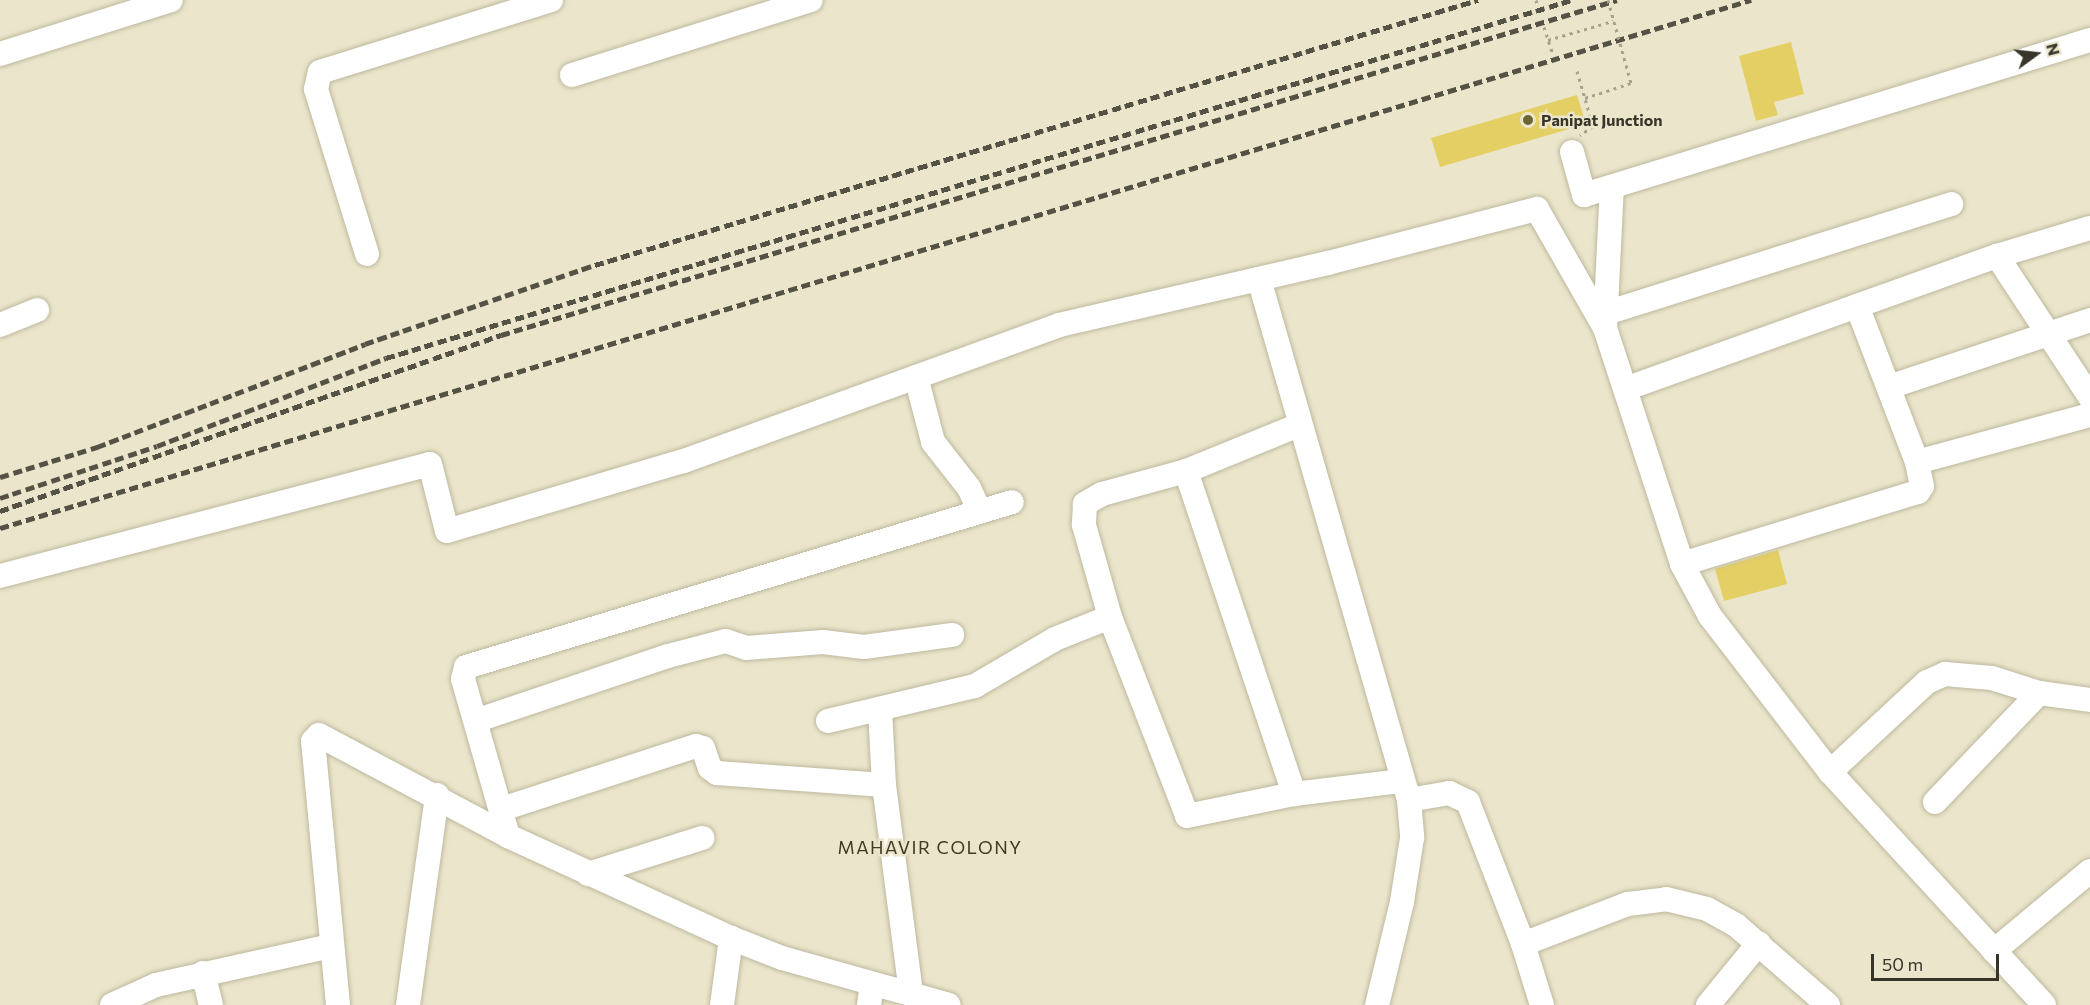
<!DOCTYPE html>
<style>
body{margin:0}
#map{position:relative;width:2090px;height:1005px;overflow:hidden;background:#ebe6cb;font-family:Commissioner,sans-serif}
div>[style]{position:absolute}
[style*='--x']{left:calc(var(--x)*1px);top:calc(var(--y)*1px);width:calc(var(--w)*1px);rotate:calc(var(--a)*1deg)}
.building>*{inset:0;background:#e4cf65}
.path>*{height:3px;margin-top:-1.5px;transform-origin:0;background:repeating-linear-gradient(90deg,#a6a28d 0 3px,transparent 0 7.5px)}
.roads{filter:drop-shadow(0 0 2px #bdb89e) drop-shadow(0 0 2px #bdb89e)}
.minor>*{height:24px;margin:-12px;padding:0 12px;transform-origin:12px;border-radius:12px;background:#fff}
.rail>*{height:4.5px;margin-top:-2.25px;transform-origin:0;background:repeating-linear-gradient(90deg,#545244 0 9px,transparent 0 13.5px)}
.path-bridge>*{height:3px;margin-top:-1.5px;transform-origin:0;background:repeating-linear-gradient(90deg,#a6a28d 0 3px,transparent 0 7.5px)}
.dots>*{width:16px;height:16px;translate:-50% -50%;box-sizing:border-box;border:3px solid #ebe6cb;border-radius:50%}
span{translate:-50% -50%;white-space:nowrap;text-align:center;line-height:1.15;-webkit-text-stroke:5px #ebe6cb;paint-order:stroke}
.poi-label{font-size:16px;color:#37352a;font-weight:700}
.left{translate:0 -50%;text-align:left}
.neighbourhood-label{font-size:18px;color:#3f3b24;letter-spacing:1.5px}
.north{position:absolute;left:2006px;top:24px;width:60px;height:60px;-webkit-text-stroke:4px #ebe6cb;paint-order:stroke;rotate:75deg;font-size:16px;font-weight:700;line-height:24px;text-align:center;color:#37352a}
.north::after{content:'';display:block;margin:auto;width:21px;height:27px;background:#37352a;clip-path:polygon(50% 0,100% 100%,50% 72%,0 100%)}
.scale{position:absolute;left:1871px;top:954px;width:128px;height:27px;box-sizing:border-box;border:3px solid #37352a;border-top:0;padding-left:8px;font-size:18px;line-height:21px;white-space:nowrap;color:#37352a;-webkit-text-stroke:4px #ebe6cb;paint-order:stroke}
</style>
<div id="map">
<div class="building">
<div style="clip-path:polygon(1791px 42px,1804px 94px,1774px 102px,1778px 115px,1756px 121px,1739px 56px)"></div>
<div style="clip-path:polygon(1577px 95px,1586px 124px,1440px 167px,1431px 138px)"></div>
<div style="clip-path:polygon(1778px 550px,1787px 584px,1724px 601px,1715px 569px)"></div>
</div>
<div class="path">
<div style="--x:1536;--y:0;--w:6;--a:72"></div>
<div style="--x:1544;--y:27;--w:29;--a:72"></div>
<div style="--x:1548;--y:40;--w:68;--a:-16.3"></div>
<div style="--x:1577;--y:71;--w:57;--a:73.8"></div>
<div style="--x:1593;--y:126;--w:16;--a:145"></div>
<div style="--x:1585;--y:98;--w:48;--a:-18.1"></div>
</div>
<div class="roads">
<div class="minor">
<div style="--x:0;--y:54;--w:179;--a:-17.5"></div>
<div style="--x:572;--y:75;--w:250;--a:-17.4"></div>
<div style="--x:1572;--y:152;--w:45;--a:74.4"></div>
<div style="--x:1584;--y:195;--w:529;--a:-17.03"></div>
<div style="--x:367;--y:254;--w:173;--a:-107.2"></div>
<div style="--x:316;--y:89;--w:17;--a:-77"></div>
<div style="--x:320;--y:72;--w:242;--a:-17.3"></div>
<div style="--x:1997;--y:256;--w:169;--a:56.6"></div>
<div style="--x:1259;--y:279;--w:542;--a:73.94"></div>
<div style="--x:1409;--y:800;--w:38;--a:85"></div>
<div style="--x:1412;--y:838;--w:65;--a:98.9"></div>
<div style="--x:1402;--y:902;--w:106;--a:103.6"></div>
<div style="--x:1606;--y:313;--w:362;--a:-17.5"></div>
<div style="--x:0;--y:325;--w:40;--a:-22"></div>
<div style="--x:1605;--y:328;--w:141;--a:-87.2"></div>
<div style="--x:916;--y:377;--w:67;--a:75.3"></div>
<div style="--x:933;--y:442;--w:58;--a:52"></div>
<div style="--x:969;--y:488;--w:26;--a:65"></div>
<div style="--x:1889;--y:387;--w:212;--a:-18.4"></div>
<div style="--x:1625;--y:389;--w:395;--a:-19.7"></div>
<div style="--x:1997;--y:256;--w:97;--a:-16.8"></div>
<div style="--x:1299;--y:425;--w:122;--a:157.8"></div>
<div style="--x:1186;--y:471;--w:87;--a:164.7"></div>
<div style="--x:1102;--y:494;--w:20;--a:150"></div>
<div style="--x:1085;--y:504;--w:21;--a:93"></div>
<div style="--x:1084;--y:525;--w:96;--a:74.2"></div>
<div style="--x:1110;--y:617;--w:213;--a:68.8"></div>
<div style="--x:1187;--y:816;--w:109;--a:-11.6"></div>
<div style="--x:1294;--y:794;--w:109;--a:-6.9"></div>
<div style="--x:1917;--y:462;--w:179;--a:-15.2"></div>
<div style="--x:1186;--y:471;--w:341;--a:71.5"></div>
<div style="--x:1682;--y:564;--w:247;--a:-17"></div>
<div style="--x:1918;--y:492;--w:7;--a:-56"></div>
<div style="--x:1922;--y:486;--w:25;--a:-102"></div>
<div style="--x:1917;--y:462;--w:167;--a:-111"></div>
<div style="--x:0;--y:576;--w:444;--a:-14.6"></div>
<div style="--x:430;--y:464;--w:69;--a:75.8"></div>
<div style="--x:447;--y:531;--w:247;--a:-16.5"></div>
<div style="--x:684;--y:461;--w:399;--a:-19.9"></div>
<div style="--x:1059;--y:325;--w:276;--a:-13"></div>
<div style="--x:1328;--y:263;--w:216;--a:-14.5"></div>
<div style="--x:1537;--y:209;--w:137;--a:60.3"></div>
<div style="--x:1605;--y:328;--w:248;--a:71.9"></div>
<div style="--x:1682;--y:564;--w:59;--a:61.7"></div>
<div style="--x:1710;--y:616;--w:197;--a:52.4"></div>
<div style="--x:1830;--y:772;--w:316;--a:47.4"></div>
<div style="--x:880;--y:709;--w:76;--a:87"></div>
<div style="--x:884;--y:785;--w:210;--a:82.6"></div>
<div style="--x:478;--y:720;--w:200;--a:-18.6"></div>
<div style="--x:668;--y:656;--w:60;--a:-14.5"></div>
<div style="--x:726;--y:641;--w:21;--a:19"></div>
<div style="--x:746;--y:648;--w:77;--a:-4.5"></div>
<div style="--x:823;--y:642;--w:41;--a:7"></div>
<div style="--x:864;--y:647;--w:89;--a:-7.8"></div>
<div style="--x:828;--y:721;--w:151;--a:-13.4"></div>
<div style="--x:975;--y:686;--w:93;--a:-30.4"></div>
<div style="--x:1055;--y:639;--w:59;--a:-21.8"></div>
<div style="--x:1830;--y:772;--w:132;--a:-42.9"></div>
<div style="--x:1927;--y:682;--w:20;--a:-24"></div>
<div style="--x:1945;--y:674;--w:47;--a:4.9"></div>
<div style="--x:1992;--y:678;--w:49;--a:17.7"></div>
<div style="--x:2039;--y:693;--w:51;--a:7.8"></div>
<div style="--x:1409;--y:800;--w:41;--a:-9.9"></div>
<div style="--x:1449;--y:793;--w:21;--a:25"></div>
<div style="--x:1468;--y:802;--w:152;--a:68.8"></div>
<div style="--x:1523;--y:944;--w:64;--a:72.7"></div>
<div style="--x:1935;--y:802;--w:151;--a:-46.3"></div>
<div style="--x:502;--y:809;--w:204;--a:-18"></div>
<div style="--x:696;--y:746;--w:7;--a:16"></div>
<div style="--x:703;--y:748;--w:21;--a:71"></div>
<div style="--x:710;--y:768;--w:9;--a:36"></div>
<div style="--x:717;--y:773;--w:167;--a:4.1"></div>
<div style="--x:508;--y:836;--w:163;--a:-106"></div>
<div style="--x:463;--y:679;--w:12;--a:-76"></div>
<div style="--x:466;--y:667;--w:570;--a:-16.81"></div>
<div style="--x:588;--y:874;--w:120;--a:-17.5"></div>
<div style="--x:1523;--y:944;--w:112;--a:-20.9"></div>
<div style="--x:1628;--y:904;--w:38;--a:-7"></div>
<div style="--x:1666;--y:899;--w:42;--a:13.7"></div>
<div style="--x:1707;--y:909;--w:33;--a:29"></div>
<div style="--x:1736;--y:925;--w:122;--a:41"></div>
<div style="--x:1994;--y:951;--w:125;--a:-39.8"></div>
<div style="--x:203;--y:973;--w:33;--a:76"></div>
<div style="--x:112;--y:1005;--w:48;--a:-24.4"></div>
<div style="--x:156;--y:985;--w:179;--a:-12.6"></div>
<div style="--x:338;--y:1005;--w:265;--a:-95.4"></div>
<div style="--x:313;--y:741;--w:8;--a:-45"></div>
<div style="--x:319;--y:735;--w:214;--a:28.1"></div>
<div style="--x:508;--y:836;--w:245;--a:24.6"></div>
<div style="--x:731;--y:938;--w:55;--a:21.4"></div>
<div style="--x:782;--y:958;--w:173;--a:15.7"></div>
<div style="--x:408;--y:1005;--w:212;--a:-82.1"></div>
<div style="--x:722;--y:1005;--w:68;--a:-82.3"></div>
<div style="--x:869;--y:1005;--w:21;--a:-82"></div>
<div style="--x:1708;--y:1005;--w:80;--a:-50.6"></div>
</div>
</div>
<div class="rail">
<div style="--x:0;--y:477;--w:102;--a:-17.2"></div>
<div style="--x:97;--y:447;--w:287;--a:-21"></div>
<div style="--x:365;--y:344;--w:243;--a:-19"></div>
<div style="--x:595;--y:265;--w:922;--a:-16.71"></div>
<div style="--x:0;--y:498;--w:165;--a:-18.3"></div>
<div style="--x:157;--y:446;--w:245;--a:-21"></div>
<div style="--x:386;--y:358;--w:1239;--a:-16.8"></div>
<div style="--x:0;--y:511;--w:531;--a:-19.36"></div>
<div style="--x:501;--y:335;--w:1165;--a:-16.71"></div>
<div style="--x:0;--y:528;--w:1829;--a:-16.78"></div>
</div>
<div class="path-bridge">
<div style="--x:1608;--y:0;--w:86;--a:74.5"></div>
</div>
<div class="dots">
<div style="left:1528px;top:120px;background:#6f6532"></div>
</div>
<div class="poi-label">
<span class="left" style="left:1541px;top:120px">Panipat Junction</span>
</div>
<div class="neighbourhood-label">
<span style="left:930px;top:847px">MAHAVIR COLONY</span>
</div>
<div class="north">N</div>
<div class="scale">50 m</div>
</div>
